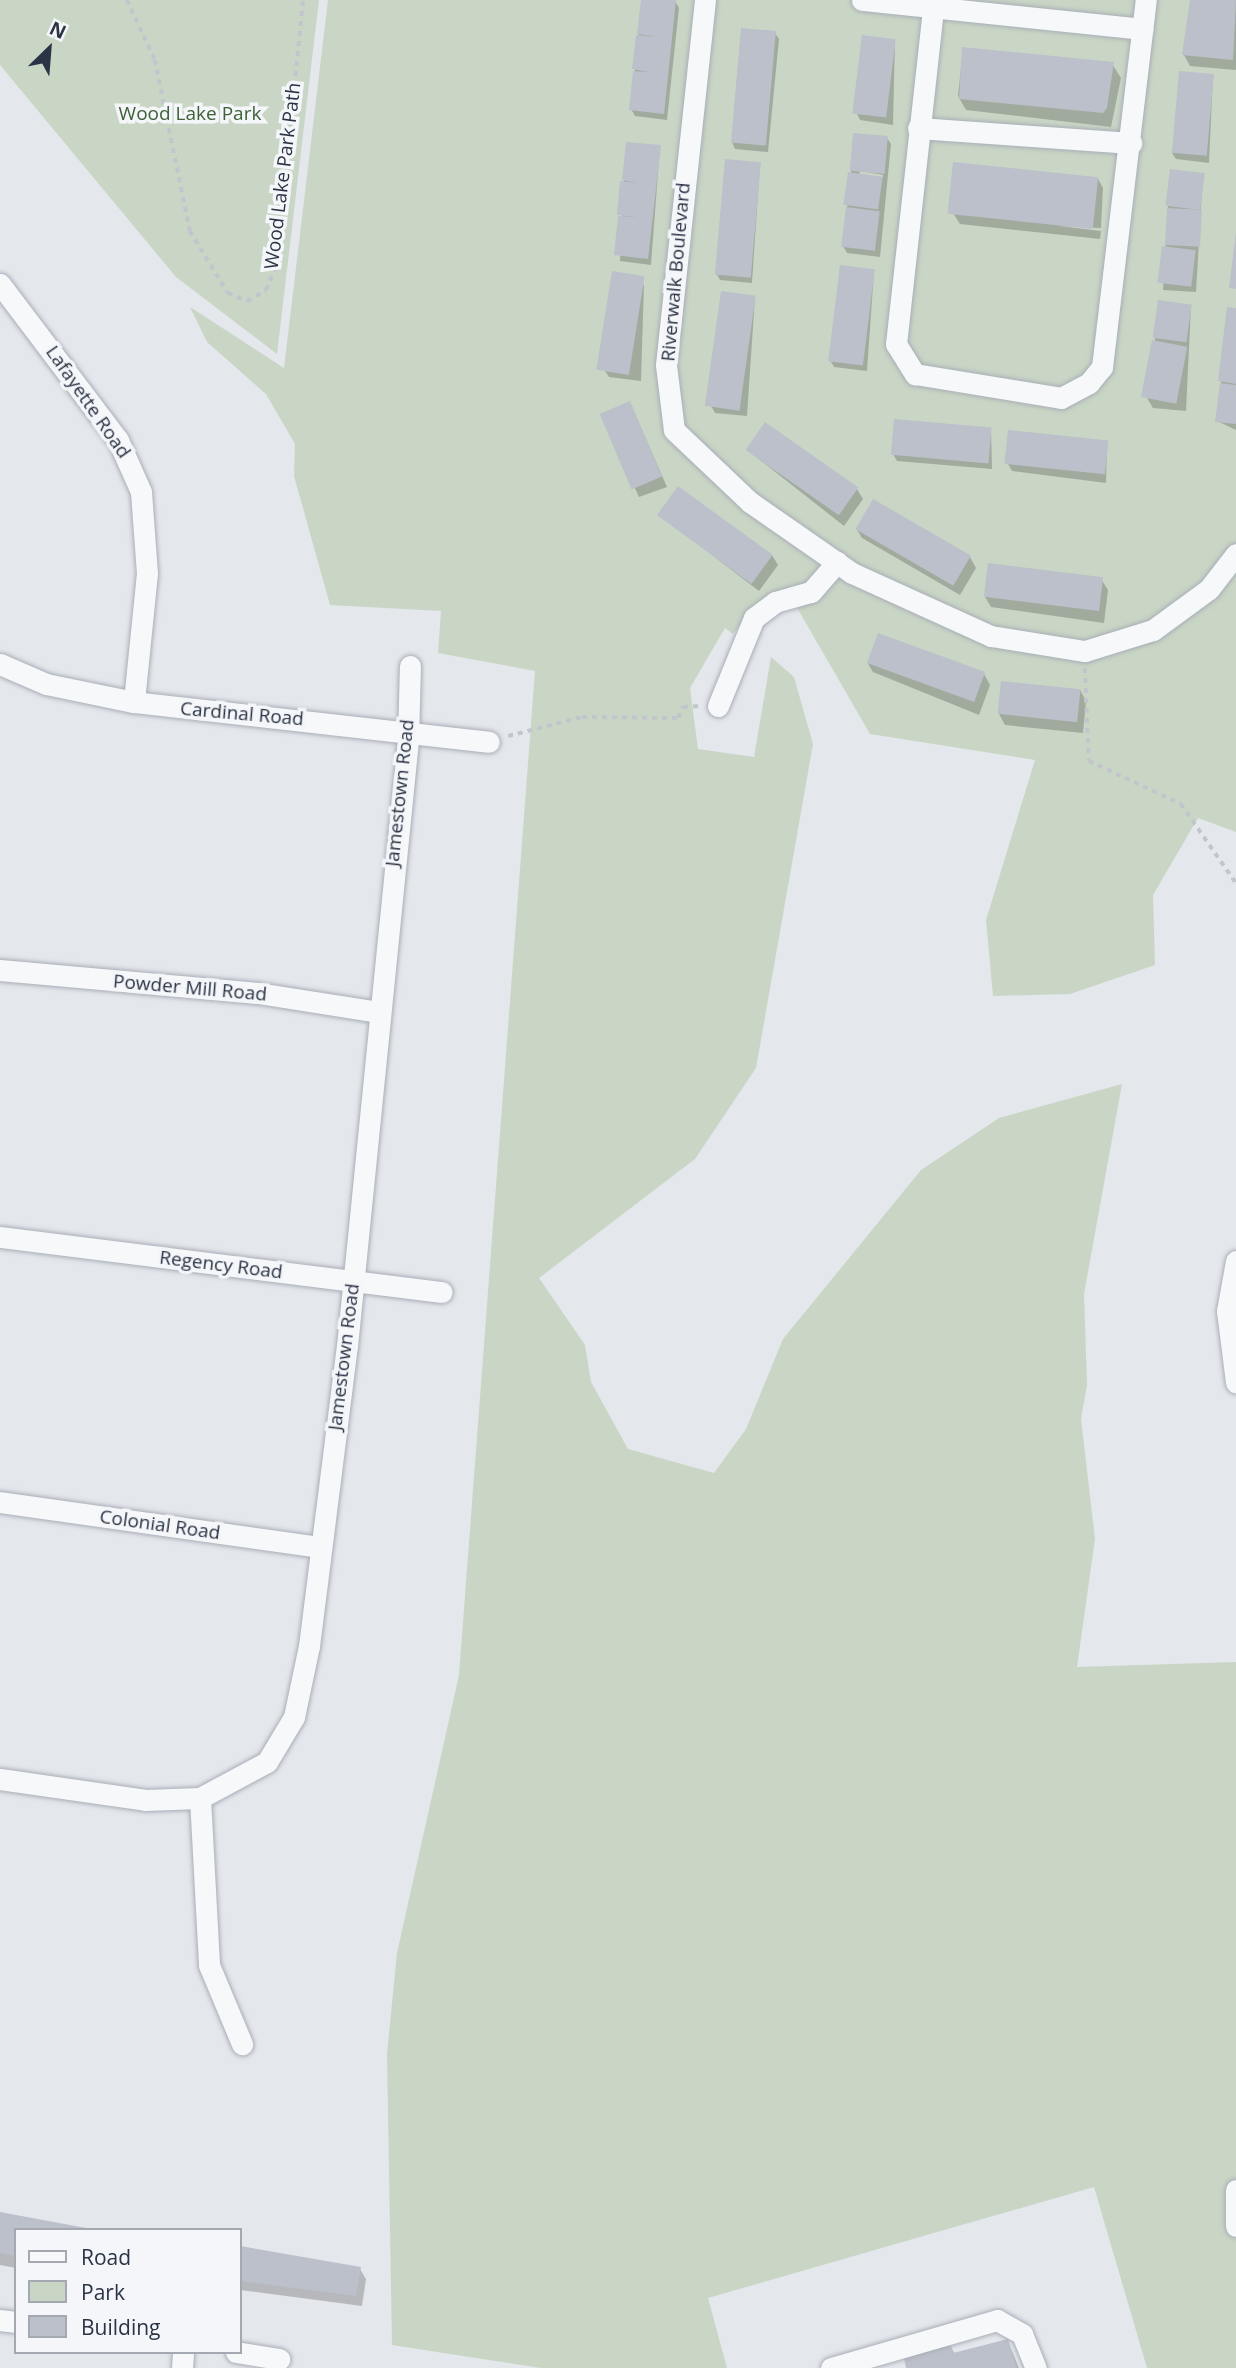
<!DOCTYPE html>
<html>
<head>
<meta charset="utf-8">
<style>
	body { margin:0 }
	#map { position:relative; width:1236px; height:2368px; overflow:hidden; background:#e4e7ec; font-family:"Open Sans",sans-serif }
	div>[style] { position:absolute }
	.green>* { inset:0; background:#c9d6c5 }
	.shadow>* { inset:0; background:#0003 }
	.building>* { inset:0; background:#bbc0ca; transform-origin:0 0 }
	.path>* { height:3.5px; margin-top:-1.75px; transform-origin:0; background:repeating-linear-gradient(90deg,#c2c5cb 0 5px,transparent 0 10px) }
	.roads { filter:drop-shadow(0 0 2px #a9aeb7) drop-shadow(0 0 2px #a9aeb7) }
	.minor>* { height:21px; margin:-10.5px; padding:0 10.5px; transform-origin:10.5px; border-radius:10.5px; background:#f7f8fa }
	span { translate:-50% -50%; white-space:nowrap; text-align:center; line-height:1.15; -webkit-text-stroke:7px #f4f6f9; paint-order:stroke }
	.park-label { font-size:19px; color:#3f6138 }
	.street-label { font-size:19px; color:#2b3445 }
	.legend { position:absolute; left:14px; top:2228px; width:228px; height:126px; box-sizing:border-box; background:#f4f6f9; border:2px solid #a4a8b1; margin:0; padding:9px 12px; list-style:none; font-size:21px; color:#2b3445 }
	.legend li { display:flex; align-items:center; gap:14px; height:35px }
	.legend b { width:35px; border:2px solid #a4a8b1 }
	.north { position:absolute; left:14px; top:14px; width:70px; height:70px; -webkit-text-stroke:5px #f4f6f9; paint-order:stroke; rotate:25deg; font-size:19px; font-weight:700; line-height:28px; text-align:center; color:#2b3445 }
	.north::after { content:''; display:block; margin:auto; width:24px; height:32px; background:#2b3445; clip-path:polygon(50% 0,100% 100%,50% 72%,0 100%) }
</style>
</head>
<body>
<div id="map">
	<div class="green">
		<div style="clip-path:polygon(0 0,319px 0,277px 354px,176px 277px,0 65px)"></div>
		<div style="clip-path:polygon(328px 0,1236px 0,1236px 832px,1198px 818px,1153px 895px,1155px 965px,1070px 994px,993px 996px,986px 920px,1035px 760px,870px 734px,792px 599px,758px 604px,733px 634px,725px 628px,690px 688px,698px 749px,754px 757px,771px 657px,794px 677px,813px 744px,756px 1068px,695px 1159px,539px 1278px,585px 1345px,591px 1382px,628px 1449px,714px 1473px,746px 1429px,783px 1339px,921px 1170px,999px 1118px,1122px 1084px,1084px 1294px,1087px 1385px,1081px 1419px,1095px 1539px,1077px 1667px,1236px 1662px,1236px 2368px,1147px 2368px,1094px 2187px,708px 2298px,727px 2368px,541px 2368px,392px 2345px,387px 2054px,397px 1953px,459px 1675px,535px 671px,438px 653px,441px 611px,330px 605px,294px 476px,295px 444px,266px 394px,207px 342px,190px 307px,284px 368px)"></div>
	</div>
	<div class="shadow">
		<div style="clip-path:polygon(642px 0,675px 1px,679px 8px,667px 120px,635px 116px,631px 109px)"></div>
		<div style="clip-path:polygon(1192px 0,1236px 0,1236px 70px,1190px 66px,1184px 55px)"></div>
		<div style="clip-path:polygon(743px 30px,775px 33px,779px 39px,768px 152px,735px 149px,732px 142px)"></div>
		<div style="clip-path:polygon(895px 41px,893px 125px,860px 120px,857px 114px)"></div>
		<div style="clip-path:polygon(963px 48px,1112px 64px,1121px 78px,1111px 127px,966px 110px,958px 96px)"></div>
		<div style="clip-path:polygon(1213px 76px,1209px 163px,1176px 159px,1172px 153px)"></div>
		<div style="clip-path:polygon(evenodd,855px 135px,887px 138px,891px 144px,880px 257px,847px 253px,843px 246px,855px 135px,860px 171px,883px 175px,883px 177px,859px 176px,860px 171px)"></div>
		<div style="clip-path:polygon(660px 147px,651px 265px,620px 261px,624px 179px)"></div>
		<div style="clip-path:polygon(760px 164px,752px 283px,720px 280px,716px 273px)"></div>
		<div style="clip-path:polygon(1203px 174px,1196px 292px,1163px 290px,1168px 206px)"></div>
		<div style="clip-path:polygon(1097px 177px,1103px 188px,1101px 228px,1059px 226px,1101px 231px,1100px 239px,960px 224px,953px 213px)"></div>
		<div style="clip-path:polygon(874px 271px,867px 371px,834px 367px,830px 360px)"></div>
		<div style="clip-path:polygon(644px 284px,641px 381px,609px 377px,605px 371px)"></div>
		<div style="clip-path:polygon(755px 297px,747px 416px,715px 413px,711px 406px)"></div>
		<div style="clip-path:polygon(1191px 306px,1186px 411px,1153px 408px,1147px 398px,1155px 338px)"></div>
		<div style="clip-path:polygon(1229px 309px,1236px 310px,1236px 430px,1217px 421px)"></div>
		<div style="clip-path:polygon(601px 414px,635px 414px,667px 487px,639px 497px)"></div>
		<div style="clip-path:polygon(991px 430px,992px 469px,897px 461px,893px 454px)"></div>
		<div style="clip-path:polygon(1107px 443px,1106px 483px,1012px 471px,1008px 464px)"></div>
		<div style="clip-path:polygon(746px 449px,857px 489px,863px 499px,844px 526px)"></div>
		<div style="clip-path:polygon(661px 516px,772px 555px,778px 565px,759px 591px)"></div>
		<div style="clip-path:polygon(856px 528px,970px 557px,976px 568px,960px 595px,862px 538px)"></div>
		<div style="clip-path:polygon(1101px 579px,1108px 590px,1104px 623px,991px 607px,985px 597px)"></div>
		<div style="clip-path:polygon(867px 662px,984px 674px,990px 685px,979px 715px,873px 672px)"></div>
		<div style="clip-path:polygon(1080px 690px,1086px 701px,1083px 733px,1005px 725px,999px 714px)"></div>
		<div style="clip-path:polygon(0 2214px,16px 2230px,16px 2268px,0 2265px)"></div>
		<div style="clip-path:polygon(240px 2248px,360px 2269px,366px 2279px,362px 2306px,240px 2290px)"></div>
		<div style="clip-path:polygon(1008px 2341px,1019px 2368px,908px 2368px,949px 2344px,955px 2354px)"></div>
	</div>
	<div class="building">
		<div style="clip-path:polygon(641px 0,676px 0,664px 114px,629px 110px,633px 71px,649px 72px,632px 69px,636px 35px,659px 37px,637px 34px)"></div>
		<div style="clip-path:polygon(1190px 0,1236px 0,1233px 60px,1182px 55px)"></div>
		<div style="left:741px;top:28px;width:35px;height:115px;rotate:5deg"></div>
		<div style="left:862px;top:35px;width:34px;height:79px;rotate:7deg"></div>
		<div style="clip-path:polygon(962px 47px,1114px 62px,1107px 108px,1103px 113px,959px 99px)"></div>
		<div style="left:1179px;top:71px;width:35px;height:82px;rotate:5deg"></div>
		<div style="left:853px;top:133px;width:35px;height:38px;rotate:5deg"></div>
		<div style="clip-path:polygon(626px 142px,661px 145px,648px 259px,614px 255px,618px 216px,637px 217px,617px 215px,620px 181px,637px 183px,622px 180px)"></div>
		<div style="left:725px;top:159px;width:36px;height:116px;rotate:5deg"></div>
		<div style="left:953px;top:162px;width:146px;height:52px;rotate:6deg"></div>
		<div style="left:1170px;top:169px;width:35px;height:37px;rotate:7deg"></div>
		<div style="left:848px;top:172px;width:35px;height:33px;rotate:8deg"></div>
		<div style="left:846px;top:207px;width:34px;height:40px;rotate:7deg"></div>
		<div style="left:1167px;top:208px;width:35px;height:37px;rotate:3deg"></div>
		<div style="clip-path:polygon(1236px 232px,1236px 289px,1229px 288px)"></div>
		<div style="left:1162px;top:246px;width:34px;height:37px;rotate:7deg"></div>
		<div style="left:840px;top:265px;width:35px;height:97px;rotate:7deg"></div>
		<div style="left:612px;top:271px;width:33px;height:100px;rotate:9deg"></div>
		<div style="left:721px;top:291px;width:35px;height:116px;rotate:8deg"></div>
		<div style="left:1158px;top:300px;width:34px;height:38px;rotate:8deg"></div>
		<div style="clip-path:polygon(1227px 307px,1236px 308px,1236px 384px,1218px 381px)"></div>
		<div style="left:1152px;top:340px;width:36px;height:58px;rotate:11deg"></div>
		<div style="clip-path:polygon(1220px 383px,1236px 385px,1236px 424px,1215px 422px)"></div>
		<div style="left:630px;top:401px;width:82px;height:33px;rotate:67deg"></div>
		<div style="left:894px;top:419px;width:98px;height:36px;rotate:5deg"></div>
		<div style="left:765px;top:422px;width:114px;height:34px;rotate:35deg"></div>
		<div style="left:1008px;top:430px;width:101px;height:34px;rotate:6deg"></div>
		<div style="left:678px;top:486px;width:117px;height:36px;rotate:36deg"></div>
		<div style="left:873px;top:499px;width:113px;height:35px;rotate:30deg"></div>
		<div style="left:988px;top:563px;width:116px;height:34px;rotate:7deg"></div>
		<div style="left:878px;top:633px;width:114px;height:32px;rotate:20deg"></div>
		<div style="left:1001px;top:681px;width:80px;height:33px;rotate:6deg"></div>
		<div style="clip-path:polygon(0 2212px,86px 2228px,86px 2230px,16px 2230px,16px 2256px,0 2253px)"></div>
		<div style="clip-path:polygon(240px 2246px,361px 2267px,356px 2296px,240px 2281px)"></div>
		<div style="clip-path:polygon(1008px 2339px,1016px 2368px,906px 2368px,903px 2354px,950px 2342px,953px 2353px)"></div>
	</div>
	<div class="path">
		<div style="left:127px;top:0;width:66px;rotate:65deg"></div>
		<div style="left:155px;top:60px;width:175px;rotate:78.4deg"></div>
		<div style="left:190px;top:231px;width:73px;rotate:58.5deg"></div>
		<div style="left:228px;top:293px;width:21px;rotate:23deg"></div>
		<div style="left:247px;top:301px;width:22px;rotate:-30deg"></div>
		<div style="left:266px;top:290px;width:27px;rotate:-68deg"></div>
		<div style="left:276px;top:265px;width:266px;rotate:-84.2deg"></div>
		<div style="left:1085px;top:668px;width:93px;rotate:87.5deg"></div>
		<div style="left:1089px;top:761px;width:102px;rotate:25.1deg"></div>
		<div style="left:1181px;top:804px;width:96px;rotate:55.2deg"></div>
		<div style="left:508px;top:736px;width:76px;rotate:-14.4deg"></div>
		<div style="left:582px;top:717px;width:96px;rotate:0.6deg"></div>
		<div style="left:678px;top:718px;width:12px;rotate:-66deg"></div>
		<div style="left:683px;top:707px;width:17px;rotate:-3deg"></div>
	</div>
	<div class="roads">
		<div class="minor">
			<div style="left:705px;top:0;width:367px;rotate:96.1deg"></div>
			<div style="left:666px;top:365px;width:65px;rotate:83deg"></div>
			<div style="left:674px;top:430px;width:105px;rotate:43.5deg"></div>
			<div style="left:750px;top:502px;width:124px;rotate:34.8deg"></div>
			<div style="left:852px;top:573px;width:153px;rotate:24.4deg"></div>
			<div style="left:991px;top:636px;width:95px;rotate:9.1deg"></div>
			<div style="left:1085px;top:651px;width:71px;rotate:-17.2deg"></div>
			<div style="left:1153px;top:630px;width:69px;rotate:-36.2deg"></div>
			<div style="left:1209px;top:589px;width:44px;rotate:-52.4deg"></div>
			<div style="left:862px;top:0;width:282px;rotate:5.9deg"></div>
			<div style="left:934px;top:0;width:346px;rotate:96.3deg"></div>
			<div style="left:896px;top:344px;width:36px;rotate:58deg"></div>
			<div style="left:915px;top:374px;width:148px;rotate:9.3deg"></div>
			<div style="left:1061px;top:398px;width:32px;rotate:-28deg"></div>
			<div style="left:1089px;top:383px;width:21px;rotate:-51deg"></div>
			<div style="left:1102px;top:367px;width:370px;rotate:-83.2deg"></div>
			<div style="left:918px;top:128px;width:214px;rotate:4deg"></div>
			<div style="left:0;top:284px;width:196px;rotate:52.9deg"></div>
			<div style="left:118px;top:440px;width:57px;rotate:66.1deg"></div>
			<div style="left:141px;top:492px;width:81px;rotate:85.8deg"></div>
			<div style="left:147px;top:573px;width:130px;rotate:95.8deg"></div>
			<div style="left:0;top:664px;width:50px;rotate:23.5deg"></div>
			<div style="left:46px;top:684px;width:90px;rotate:11.6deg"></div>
			<div style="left:134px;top:702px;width:357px;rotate:6.4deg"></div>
			<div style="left:718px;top:706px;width:95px;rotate:-67.8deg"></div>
			<div style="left:754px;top:618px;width:26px;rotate:-37deg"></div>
			<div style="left:775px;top:602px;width:37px;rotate:-16deg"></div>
			<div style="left:811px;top:592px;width:40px;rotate:-49deg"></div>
			<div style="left:0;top:970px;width:259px;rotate:5.1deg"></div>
			<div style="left:258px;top:993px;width:123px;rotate:8.9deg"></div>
			<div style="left:0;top:1237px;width:445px;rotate:7.1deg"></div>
			<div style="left:1236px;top:1261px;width:51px;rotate:100.2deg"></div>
			<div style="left:1227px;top:1311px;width:72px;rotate:82.8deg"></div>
			<div style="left:0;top:1502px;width:324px;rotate:8deg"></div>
			<div style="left:0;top:1779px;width:147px;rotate:8.2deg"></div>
			<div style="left:145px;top:1800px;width:55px;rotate:-2.1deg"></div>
			<div style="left:200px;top:1798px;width:76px;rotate:-28.2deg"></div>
			<div style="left:267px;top:1762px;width:52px;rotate:-59deg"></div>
			<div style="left:294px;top:1717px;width:73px;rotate:-78.1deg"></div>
			<div style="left:309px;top:1646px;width:302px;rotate:-82.8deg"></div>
			<div style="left:347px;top:1346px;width:609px;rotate:-84.25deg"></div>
			<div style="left:408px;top:740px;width:74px;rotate:-88.5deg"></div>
			<div style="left:200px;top:1798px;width:167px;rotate:86.9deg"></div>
			<div style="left:209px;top:1965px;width:86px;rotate:67.3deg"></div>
			<div style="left:1236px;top:2190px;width:36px;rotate:90deg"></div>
			<div style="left:0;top:2320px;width:16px;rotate:7deg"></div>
			<div style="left:236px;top:2352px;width:44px;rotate:9.2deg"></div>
			<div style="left:182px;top:2368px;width:16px;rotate:-86deg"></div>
			<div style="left:831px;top:2368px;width:173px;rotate:-16.1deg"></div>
			<div style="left:997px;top:2320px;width:29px;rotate:29deg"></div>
			<div style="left:1022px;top:2334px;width:37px;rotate:68deg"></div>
		</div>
	</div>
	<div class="park-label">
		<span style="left:190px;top:114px">Wood Lake Park</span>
	</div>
	<div class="street-label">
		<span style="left:283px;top:176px;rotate:-83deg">Wood Lake Park Path</span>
		<span style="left:676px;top:272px;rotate:-85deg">Riverwalk Boulevard</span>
		<span style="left:88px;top:402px;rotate:55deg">Lafayette Road</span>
		<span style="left:242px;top:714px;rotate:5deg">Cardinal Road</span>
		<span style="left:400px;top:793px;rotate:-84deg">Jamestown Road</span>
		<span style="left:190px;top:988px;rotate:5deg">Powder Mill Road</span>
		<span style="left:221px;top:1265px;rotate:7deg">Regency Road</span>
		<span style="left:344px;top:1357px;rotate:-83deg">Jamestown Road</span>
		<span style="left:160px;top:1525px;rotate:8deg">Colonial Road</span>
	</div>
	<ul class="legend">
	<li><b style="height:9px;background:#f7f8fa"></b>Road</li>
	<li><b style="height:19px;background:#c9d6c5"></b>Park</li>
	<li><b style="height:19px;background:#bbc0ca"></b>Building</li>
	</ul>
	<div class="north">N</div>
</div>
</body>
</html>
